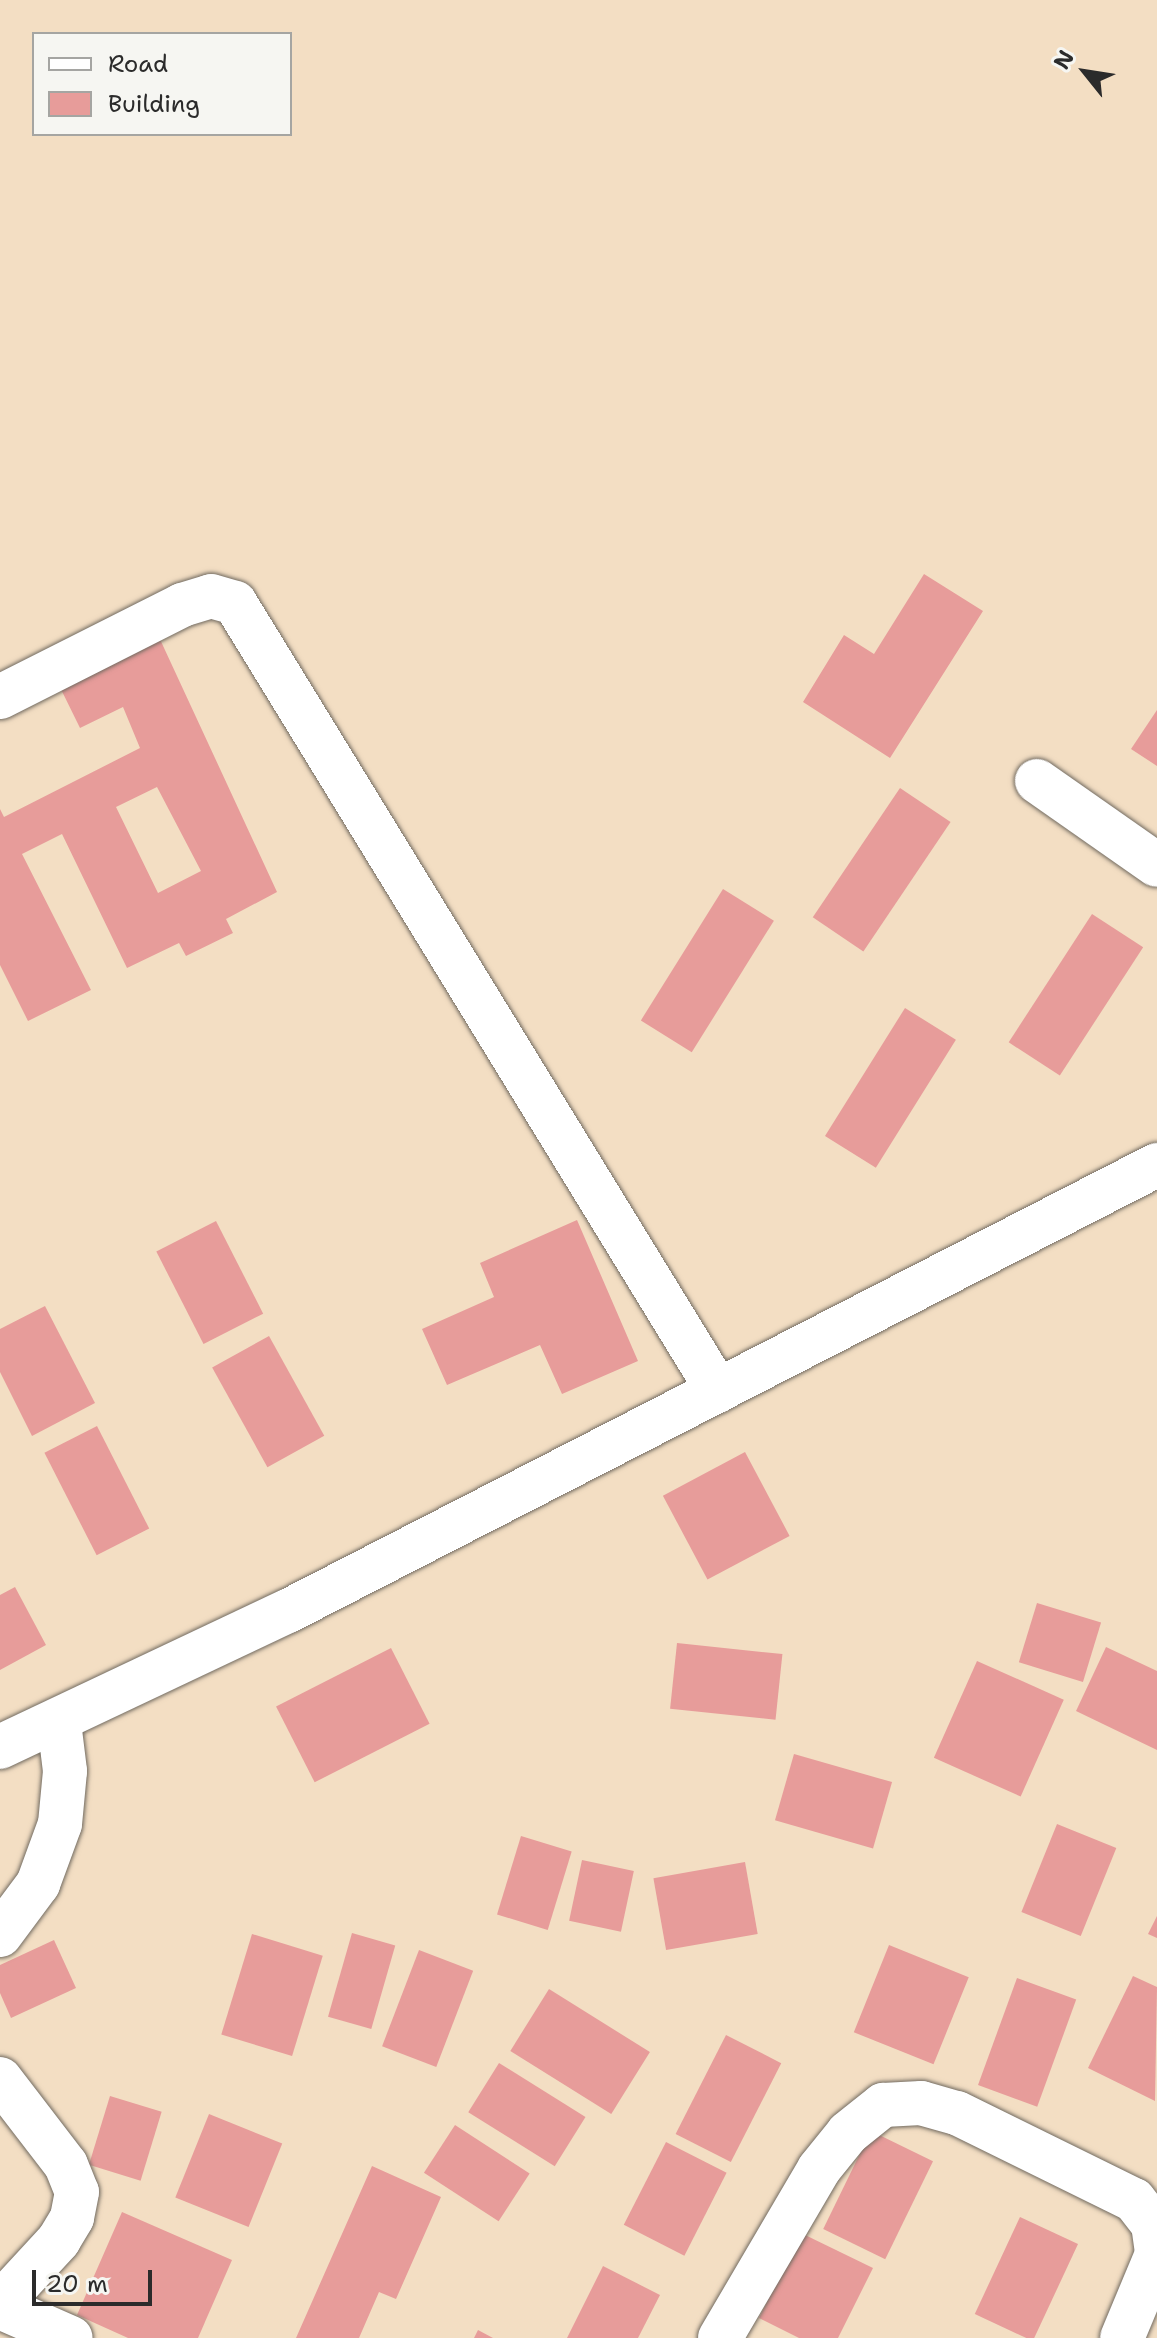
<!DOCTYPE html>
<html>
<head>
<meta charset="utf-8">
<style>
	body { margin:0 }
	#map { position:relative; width:1157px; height:2338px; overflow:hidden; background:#f3dec3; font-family:"Shantell Sans",sans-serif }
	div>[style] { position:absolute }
	.building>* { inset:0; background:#e79c9a; transform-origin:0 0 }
	.roads { filter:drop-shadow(0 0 2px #716a60) drop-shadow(0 0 2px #716a60) }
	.minor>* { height:44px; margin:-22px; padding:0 22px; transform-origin:22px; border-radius:22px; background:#fff }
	span { translate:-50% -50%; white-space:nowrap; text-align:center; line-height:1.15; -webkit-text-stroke:8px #f6f6f2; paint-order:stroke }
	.legend { position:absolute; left:32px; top:32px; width:260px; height:104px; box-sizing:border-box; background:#f6f6f2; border:2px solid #a5a5a2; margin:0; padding:10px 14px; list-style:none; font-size:24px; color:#2b2b2b }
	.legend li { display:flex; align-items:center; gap:16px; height:40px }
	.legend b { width:40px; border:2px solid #a5a5a2 }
	.north { position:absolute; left:1045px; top:32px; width:80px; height:80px; -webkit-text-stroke:6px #f6f6f2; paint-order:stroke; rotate:300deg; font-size:22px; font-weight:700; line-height:32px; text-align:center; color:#2b2b2b }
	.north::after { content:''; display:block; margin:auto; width:28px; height:36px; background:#2b2b2b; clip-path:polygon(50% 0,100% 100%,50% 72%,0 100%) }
	.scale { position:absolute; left:32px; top:2270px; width:120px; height:36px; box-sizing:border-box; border:4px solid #2b2b2b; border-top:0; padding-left:10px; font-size:24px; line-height:28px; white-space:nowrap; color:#2b2b2b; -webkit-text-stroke:6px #f6f6f2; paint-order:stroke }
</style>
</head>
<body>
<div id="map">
	<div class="building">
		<div style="clip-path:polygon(924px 574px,983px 611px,890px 758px,803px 702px,844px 635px,874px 654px)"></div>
		<div style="clip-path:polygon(evenodd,152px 622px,277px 892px,226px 919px,233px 933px,186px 956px,179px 943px,127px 968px,62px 834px,22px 854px,91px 990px,28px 1021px,0 965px,0 809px,4px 817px,140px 748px,123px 707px,80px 728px,52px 671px,152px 622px,157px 787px,201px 871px,158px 893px,116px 807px,157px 787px)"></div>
		<div style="clip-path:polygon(1157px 710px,1157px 766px,1131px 749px)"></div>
		<div style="left:900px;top:788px;width:61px;height:156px;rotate:34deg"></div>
		<div style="left:723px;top:889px;width:60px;height:155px;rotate:32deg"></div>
		<div style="left:1092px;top:914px;width:61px;height:153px;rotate:33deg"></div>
		<div style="left:905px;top:1008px;width:60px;height:151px;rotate:32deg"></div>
		<div style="clip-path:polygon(577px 1220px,638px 1361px,562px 1394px,540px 1345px,447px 1385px,422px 1329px,494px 1297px,480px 1263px)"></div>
		<div style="left:216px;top:1221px;width:104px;height:67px;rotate:63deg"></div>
		<div style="clip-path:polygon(45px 1306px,95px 1403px,32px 1436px,0 1372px,0 1329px)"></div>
		<div style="left:269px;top:1336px;width:114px;height:65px;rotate:61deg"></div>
		<div style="left:97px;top:1426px;width:115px;height:59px;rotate:63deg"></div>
		<div style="left:745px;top:1452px;width:95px;height:93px;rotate:62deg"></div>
		<div style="clip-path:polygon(15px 1587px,46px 1645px,0 1670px,0 1595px)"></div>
		<div style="left:1037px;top:1603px;width:67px;height:62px;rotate:17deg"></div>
		<div style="left:677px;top:1643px;width:106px;height:66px;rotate:6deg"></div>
		<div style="clip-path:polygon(1106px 1647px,1157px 1671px,1157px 1750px,1076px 1711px)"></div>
		<div style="left:391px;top:1648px;width:85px;height:129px;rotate:63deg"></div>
		<div style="left:977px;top:1661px;width:95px;height:106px;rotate:24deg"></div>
		<div style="left:794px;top:1754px;width:102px;height:69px;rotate:16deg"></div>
		<div style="left:1057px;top:1824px;width:64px;height:95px;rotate:22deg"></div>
		<div style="left:521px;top:1836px;width:53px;height:82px;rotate:17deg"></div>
		<div style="left:582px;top:1860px;width:53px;height:62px;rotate:12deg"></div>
		<div style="left:745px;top:1862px;width:73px;height:93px;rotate:80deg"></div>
		<div style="clip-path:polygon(1157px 1916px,1157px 1938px,1148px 1934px)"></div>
		<div style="left:352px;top:1933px;width:45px;height:87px;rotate:16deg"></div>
		<div style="left:252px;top:1934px;width:74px;height:105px;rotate:17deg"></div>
		<div style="clip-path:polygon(54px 1940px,76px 1988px,11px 2018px,0 1993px,0 1965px)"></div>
		<div style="left:889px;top:1945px;width:86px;height:94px;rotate:22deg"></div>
		<div style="left:419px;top:1950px;width:58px;height:103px;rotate:21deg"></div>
		<div style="clip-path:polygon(1133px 1976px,1157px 1987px,1155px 2101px,1088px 2068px)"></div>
		<div style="left:1017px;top:1978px;width:63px;height:114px;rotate:20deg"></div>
		<div style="left:549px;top:1989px;width:119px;height:73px;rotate:32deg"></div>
		<div style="left:726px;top:2035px;width:62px;height:111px;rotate:27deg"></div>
		<div style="left:499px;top:2063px;width:102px;height:58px;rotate:32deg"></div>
		<div style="left:110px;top:2096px;width:54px;height:72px;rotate:17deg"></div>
		<div style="left:209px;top:2114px;width:79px;height:90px;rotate:22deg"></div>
		<div style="left:455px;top:2125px;width:89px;height:57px;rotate:33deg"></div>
		<div style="left:871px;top:2131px;width:69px;height:109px;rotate:26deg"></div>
		<div style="left:666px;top:2142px;width:68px;height:93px;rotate:27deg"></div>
		<div style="clip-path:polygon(372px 2166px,441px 2197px,396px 2299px,379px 2292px,359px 2338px,296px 2338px)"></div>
		<div style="clip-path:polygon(122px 2212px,232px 2260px,198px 2338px,128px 2338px,77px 2315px)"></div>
		<div style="left:1020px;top:2217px;width:64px;height:107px;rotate:25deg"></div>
		<div style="clip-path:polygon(801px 2233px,873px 2268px,838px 2338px,799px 2338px,759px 2318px)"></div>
		<div style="clip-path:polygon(603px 2266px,660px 2295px,638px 2338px,567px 2338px)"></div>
		<div style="clip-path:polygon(478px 2330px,493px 2338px,474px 2338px)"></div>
	</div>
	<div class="roads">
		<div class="minor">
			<div style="left:0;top:697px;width:204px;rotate:-26.8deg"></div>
			<div style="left:182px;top:605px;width:30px;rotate:-17deg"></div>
			<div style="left:211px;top:596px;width:25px;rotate:16deg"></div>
			<div style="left:235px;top:603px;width:924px;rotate:58.49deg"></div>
			<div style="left:1037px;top:781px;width:146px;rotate:35deg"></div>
			<div style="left:0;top:1747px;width:318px;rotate:-25.3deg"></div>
			<div style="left:288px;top:1611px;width:977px;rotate:-27.17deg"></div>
			<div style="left:0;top:1935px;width:64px;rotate:-53.3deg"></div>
			<div style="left:38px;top:1884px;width:64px;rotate:-69.9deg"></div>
			<div style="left:60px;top:1824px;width:53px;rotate:-84.6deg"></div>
			<div style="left:65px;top:1771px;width:49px;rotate:-97deg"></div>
			<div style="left:0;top:2079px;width:108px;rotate:52.5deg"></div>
			<div style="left:66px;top:2165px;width:29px;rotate:68deg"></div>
			<div style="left:77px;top:2192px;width:26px;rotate:101deg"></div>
			<div style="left:72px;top:2218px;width:26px;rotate:121deg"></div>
			<div style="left:59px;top:2240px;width:87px;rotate:132.7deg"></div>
			<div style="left:0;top:2307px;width:77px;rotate:23.6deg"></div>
			<div style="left:720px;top:2338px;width:196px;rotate:-59.6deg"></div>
			<div style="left:819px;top:2169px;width:46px;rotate:-51.1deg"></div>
			<div style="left:848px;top:2133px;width:45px;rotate:-38.7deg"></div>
			<div style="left:883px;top:2105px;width:38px;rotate:-3deg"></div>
			<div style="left:921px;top:2103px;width:37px;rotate:16deg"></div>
			<div style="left:957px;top:2113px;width:197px;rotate:26.2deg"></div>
			<div style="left:1134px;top:2200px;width:31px;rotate:52deg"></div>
			<div style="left:1153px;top:2224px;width:30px;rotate:82deg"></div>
			<div style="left:1157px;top:2254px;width:91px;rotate:112.6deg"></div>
		</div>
	</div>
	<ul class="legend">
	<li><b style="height:10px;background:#fff"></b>Road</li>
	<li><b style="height:22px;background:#e79c9a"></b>Building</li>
	</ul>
	<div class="north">N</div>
	<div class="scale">20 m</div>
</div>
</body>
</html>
